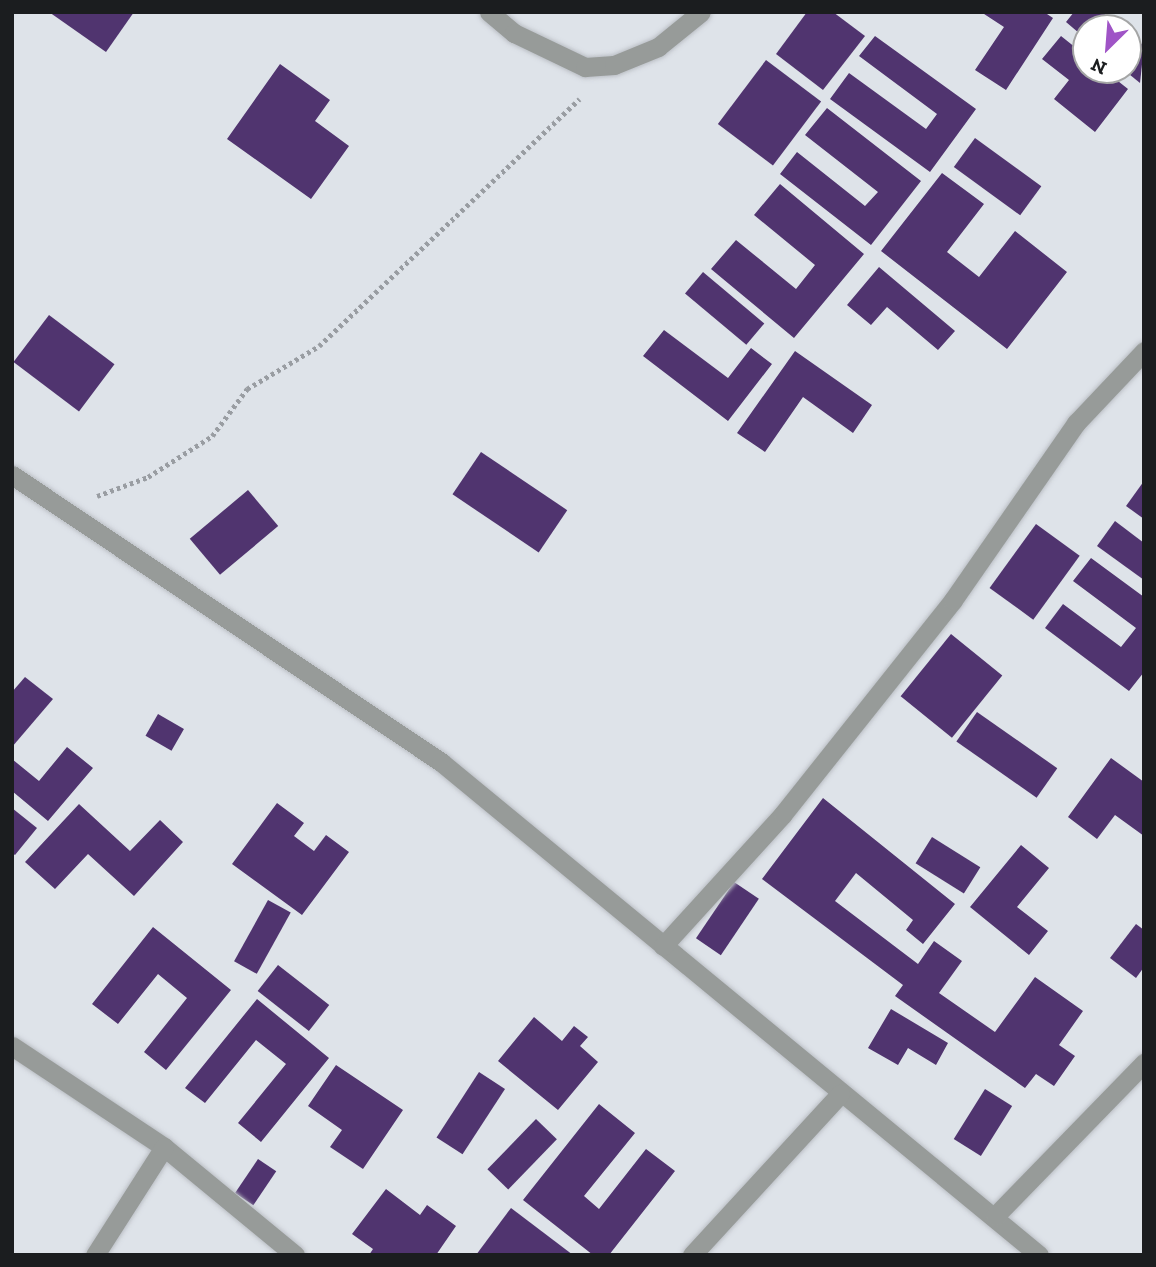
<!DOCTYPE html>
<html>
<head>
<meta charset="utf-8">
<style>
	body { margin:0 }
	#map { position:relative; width:1156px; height:1267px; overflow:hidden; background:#dee3e9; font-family:"Zilla Slab",serif }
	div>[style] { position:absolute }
	.building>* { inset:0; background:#50346f; transform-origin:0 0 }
	.path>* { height:4.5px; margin-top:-2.25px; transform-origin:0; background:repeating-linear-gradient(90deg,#999da2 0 3.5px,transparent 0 7px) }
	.roads { filter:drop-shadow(0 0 2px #bbbfc5) drop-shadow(0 0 2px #bbbfc5) }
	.minor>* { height:19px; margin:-9.5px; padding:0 9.5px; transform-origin:9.5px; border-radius:9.5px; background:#979b99 }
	span { translate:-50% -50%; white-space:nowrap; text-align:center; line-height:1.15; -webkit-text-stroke:7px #fff; paint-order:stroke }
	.frame { position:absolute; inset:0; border:14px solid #1b1d1f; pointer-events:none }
	.north { position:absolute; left:1072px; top:14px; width:70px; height:70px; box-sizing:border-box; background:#fff; border:2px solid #a4a5a5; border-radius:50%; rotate:205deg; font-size:19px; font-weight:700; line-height:28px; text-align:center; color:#1b1d1f }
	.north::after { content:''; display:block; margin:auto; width:24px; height:32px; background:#9f54c6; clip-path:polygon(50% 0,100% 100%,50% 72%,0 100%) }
</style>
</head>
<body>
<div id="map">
	<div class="building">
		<div style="clip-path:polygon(49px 12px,134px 12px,106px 52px)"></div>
		<div style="clip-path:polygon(807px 12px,833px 12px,865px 36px,823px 90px,776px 54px)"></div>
		<div style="clip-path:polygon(981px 12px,1044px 12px,1053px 18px,1006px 90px,975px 70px,1004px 27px)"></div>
		<div style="clip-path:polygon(1074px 12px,1102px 12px,1122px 28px,1086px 28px,1086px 39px,1066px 22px)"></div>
		<div style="clip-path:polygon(1128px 33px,1144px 46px,1140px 83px,1124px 70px)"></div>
		<div style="clip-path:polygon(875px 36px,976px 109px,930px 172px,830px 99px,849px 73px,926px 129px,937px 114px,859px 56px)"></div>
		<div style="clip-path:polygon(1061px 36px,1086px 56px,1086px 70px,1104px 70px,1128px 89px,1095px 132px,1054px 99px,1069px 80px,1042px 59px)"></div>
		<div style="left:766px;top:60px;width:69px;height:80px;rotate:37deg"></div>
		<div style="clip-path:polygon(280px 64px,330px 100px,315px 121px,349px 146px,311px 199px,227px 139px)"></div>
		<div style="clip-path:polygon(827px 108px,921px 181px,871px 245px,780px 174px,797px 152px,865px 206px,878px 192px,805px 135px)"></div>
		<div style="left:975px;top:138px;width:82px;height:36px;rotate:36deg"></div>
		<div style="clip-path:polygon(942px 173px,984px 204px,947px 252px,979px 277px,1015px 231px,1067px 272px,1007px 349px,881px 251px)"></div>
		<div style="clip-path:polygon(780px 184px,864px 254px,794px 338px,711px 269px,736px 240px,796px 289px,815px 265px,754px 215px)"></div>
		<div style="clip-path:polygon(879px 267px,955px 331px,938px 350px,887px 307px,871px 325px,847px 305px)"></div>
		<div style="left:703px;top:272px;width:80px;height:28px;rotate:40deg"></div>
		<div style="left:49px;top:315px;width:82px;height:59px;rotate:37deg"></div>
		<div style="clip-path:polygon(664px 330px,728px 378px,751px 348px,772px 364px,728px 421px,643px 356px)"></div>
		<div style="clip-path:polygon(795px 351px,872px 405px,853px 433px,803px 397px,765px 452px,737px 433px)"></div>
		<div style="left:481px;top:452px;width:104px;height:51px;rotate:34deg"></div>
		<div style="clip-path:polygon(1144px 481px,1144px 519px,1126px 506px)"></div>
		<div style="left:248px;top:490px;width:47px;height:76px;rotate:50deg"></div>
		<div style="clip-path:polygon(1115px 521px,1144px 543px,1144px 580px,1097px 546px)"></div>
		<div style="left:1036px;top:524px;width:54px;height:79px;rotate:36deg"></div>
		<div style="clip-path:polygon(1091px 558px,1144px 597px,1144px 672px,1129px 691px,1045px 628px,1063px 604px,1121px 647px,1136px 628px,1073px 581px)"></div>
		<div style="left:951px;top:634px;width:66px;height:80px;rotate:39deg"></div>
		<div style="clip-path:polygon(25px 677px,53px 699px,12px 747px,12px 692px)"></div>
		<div style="left:977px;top:712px;width:98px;height:36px;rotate:35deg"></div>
		<div style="left:158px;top:714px;width:30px;height:25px;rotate:30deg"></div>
		<div style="clip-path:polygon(67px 747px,93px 768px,48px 821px,12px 791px,12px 759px,39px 781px)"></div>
		<div style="clip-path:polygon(1111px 758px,1144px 782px,1144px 836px,1115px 815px,1097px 839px,1068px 817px)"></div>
		<div style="clip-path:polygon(823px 798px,955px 904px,923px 944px,906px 930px,913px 920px,856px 873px,835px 901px,918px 964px,934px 941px,962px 961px,939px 993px,995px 1032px,1035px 977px,1083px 1011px,1059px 1045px,1075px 1056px,1054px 1086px,1036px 1074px,1025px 1088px,895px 996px,903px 985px,762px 879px)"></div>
		<div style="clip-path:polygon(277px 803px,304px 823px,294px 836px,314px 851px,326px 835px,349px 852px,302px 915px,232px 864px)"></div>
		<div style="clip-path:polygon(79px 804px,130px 851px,160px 820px,183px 842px,134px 896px,88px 854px,55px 889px,25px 862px)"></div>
		<div style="clip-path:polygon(12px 808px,37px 828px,15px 855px,12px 853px)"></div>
		<div style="left:932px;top:837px;width:57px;height:31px;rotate:32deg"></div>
		<div style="clip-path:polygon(1021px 845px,1049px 868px,1017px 907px,1048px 931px,1029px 955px,970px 907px)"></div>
		<div style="left:734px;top:882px;width:30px;height:68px;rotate:34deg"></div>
		<div style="left:268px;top:900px;width:26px;height:70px;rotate:29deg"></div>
		<div style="clip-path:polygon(1136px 924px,1144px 930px,1144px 967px,1136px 978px,1110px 958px)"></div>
		<div style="clip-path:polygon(153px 927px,231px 990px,166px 1070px,144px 1052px,187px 998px,158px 974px,118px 1024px,92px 1004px)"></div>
		<div style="left:278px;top:965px;width:65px;height:33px;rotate:38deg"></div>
		<div style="clip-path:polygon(257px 999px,329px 1058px,261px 1142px,238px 1123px,286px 1064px,256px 1040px,205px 1103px,185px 1088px)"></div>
		<div style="clip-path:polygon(891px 1009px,948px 1043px,936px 1065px,908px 1048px,898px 1065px,868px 1048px)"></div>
		<div style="clip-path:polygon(534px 1017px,562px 1041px,574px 1026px,588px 1037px,580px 1046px,598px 1062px,558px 1110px,498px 1061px)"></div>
		<div style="clip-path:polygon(336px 1065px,403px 1110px,363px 1169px,330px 1147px,342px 1130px,308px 1106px)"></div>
		<div style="left:479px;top:1072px;width:31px;height:78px;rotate:33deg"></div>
		<div style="left:985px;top:1089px;width:32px;height:59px;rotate:32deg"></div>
		<div style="clip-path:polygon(599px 1104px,635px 1133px,584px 1196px,599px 1209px,646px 1149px,675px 1171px,609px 1255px,593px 1255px,523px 1200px)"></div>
		<div style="left:536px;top:1119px;width:29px;height:70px;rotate:44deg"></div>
		<div style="left:258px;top:1159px;width:22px;height:41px;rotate:34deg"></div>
		<div style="clip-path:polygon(386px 1189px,420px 1215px,427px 1205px,456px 1226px,436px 1255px,369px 1255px,373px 1249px,352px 1234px)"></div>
		<div style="clip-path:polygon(511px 1208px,573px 1255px,476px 1255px)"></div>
	</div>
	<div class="path">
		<div style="left:97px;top:496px;width:54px;rotate:-20.4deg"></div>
		<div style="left:148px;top:477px;width:76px;rotate:-32.6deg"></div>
		<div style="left:212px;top:436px;width:59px;rotate:-53.3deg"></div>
		<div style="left:247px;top:389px;width:84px;rotate:-30.8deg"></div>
		<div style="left:319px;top:346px;width:359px;rotate:-43.5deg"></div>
	</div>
	<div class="roads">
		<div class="minor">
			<div style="left:489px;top:12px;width:33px;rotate:40deg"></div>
			<div style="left:514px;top:33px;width:79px;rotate:25.6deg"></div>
			<div style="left:585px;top:67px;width:29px;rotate:-4deg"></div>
			<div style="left:614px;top:65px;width:48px;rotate:-22.2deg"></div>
			<div style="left:658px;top:47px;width:55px;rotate:-39.1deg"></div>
			<div style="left:12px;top:475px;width:516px;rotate:33.78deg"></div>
			<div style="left:441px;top:762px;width:775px;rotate:39.5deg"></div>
			<div style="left:663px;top:946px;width:178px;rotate:-47.7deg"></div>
			<div style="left:783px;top:814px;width:273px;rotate:-51.5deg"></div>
			<div style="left:953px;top:600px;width:216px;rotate:-55.2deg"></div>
			<div style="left:1076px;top:423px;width:99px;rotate:-46.6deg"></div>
			<div style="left:12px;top:1046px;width:182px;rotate:33.6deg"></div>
			<div style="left:164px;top:1147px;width:170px;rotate:39.5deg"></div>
			<div style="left:995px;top:1216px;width:214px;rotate:-45.8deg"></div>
			<div style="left:95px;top:1255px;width:128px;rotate:-57.4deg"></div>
			<div style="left:692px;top:1255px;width:219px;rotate:-47.4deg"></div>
		</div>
	</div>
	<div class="frame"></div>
	<div class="north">N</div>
</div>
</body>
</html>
